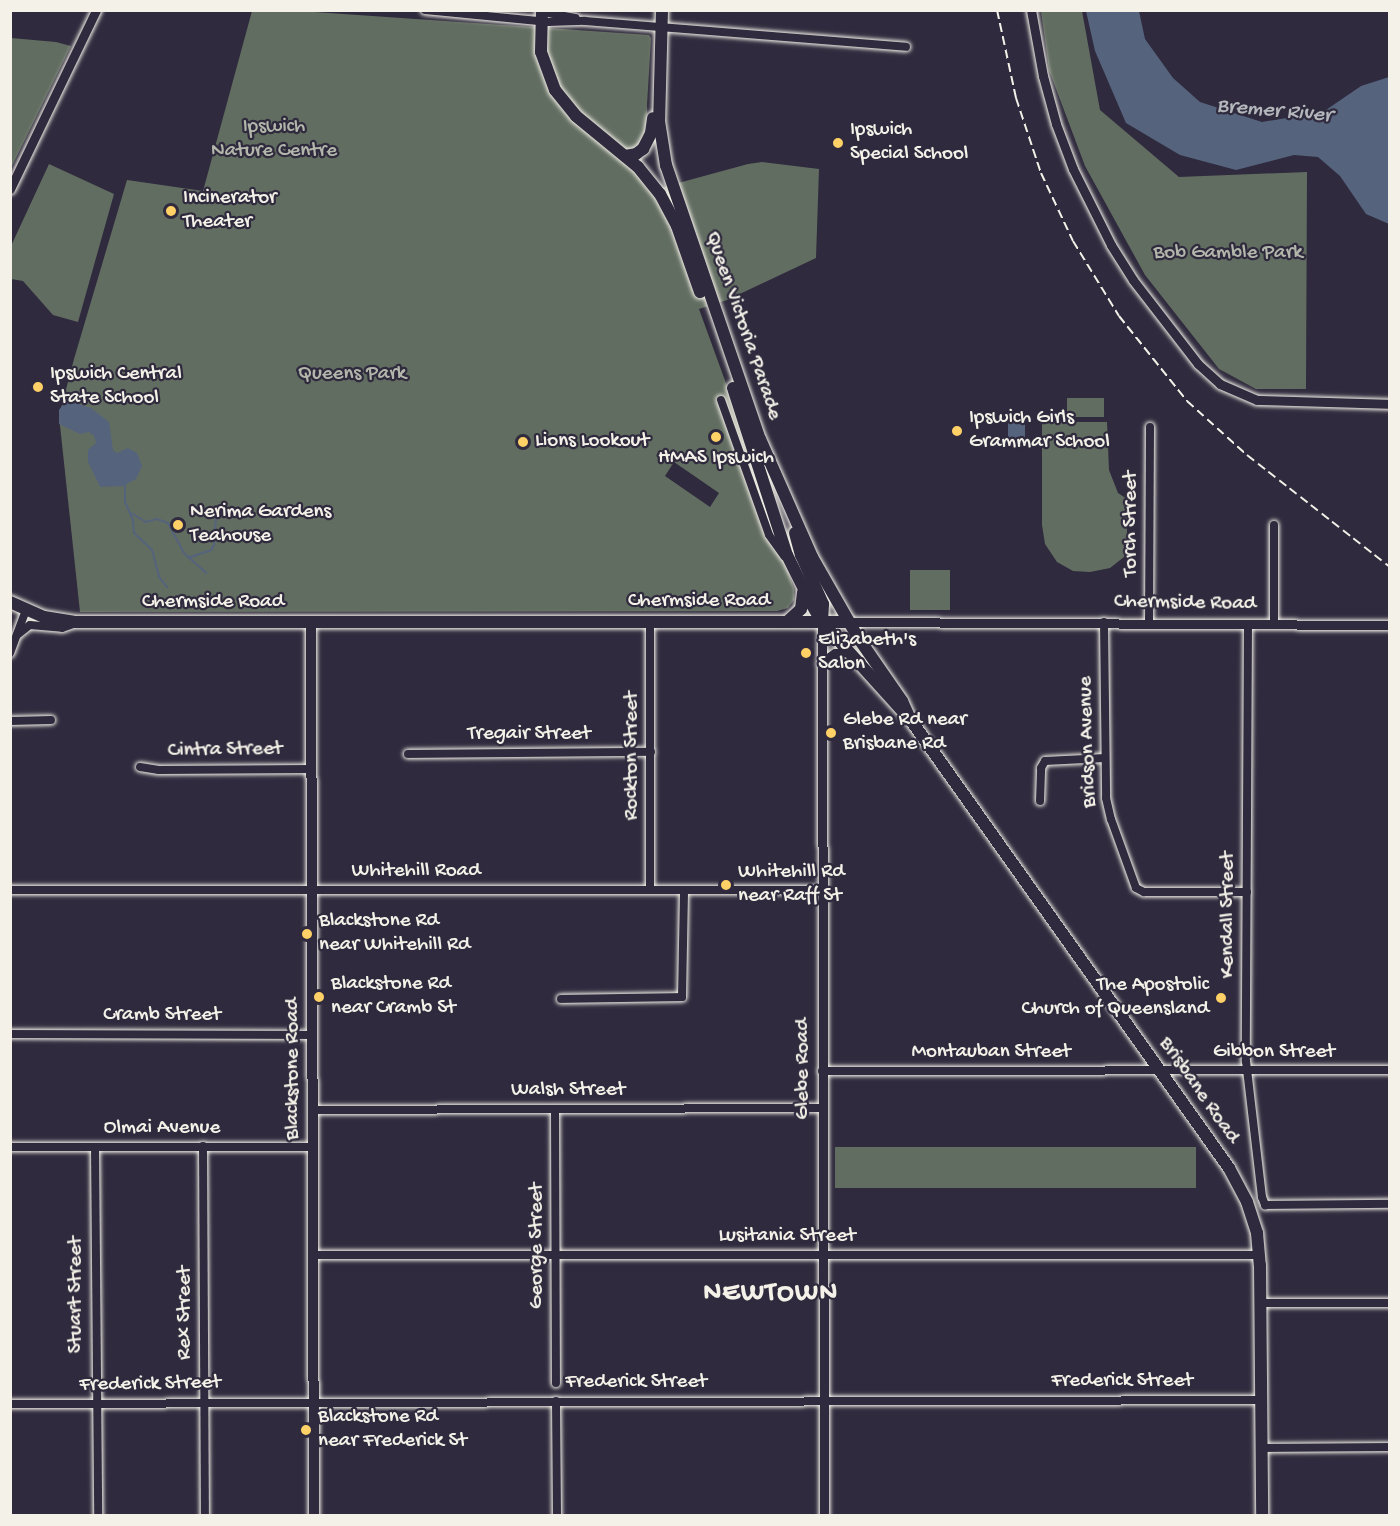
<!DOCTYPE html>
<html>
<head>
<meta charset="utf-8">
<style>
	body { margin:0 }
	#map { position:relative; width:1400px; height:1526px; overflow:hidden; background:#2f2a3d; font-family:"Gochi Hand",sans-serif }
	div>[style] { position:absolute }
	.green>* { inset:0; background:#626d61; transform-origin:0 0 }
	.water>* { inset:0; background:#55637d; transform-origin:0 0 }
	.stream>* { height:2px; margin:-1px; padding:0 1px; transform-origin:1px; border-radius:1px; background:#55637d }
	.roads { filter:drop-shadow(0 0 2px #f4f1e8) drop-shadow(0 0 2px #f4f1e8) }
	.minor>* { height:8px; margin:-4px; padding:0 4px; transform-origin:4px; border-radius:4px; background:#2f2a3d }
	.tertiary>* { height:9px; margin:-4.5px; padding:0 4.5px; transform-origin:4.5px; border-radius:4.5px; background:#2f2a3d }
	.secondary>* { height:10px; margin:-5px; padding:0 5px; transform-origin:5px; border-radius:5px; background:#2f2a3d }
	.primary>* { height:12px; margin:-6px; padding:0 6px; transform-origin:6px; border-radius:6px; background:#2f2a3d }
	.rail>* { height:2px; margin-top:-1px; transform-origin:0; background:repeating-linear-gradient(90deg,#f4f1e8 0 9px,transparent 0 13.5px) }
	.dots>* { width:16px; height:16px; translate:-50% -50%; box-sizing:border-box; border:3px solid #2f2a3d; border-radius:50% }
	span { translate:-50% -50%; white-space:nowrap; text-align:center; line-height:1.15; -webkit-text-stroke:4.5px #2f2a3d; paint-order:stroke }
	.park-label { font-size:21px; color:#b2b6ab }
	.poi-label { font-size:21px; color:#f4f1e8 }
	.left { translate:0 -50%; text-align:left }
	.right { translate:-100% -50%; text-align:right }
	.street-label { font-size:21px; color:#f4f1e8 }
	.water-label { font-size:22px; color:#b4b8bd; font-style:italic }
	.district-label { font-size:27px; color:#f4f1e8; font-weight:700; letter-spacing:1.5px }
	.frame { position:absolute; inset:0; border:12px solid #f4f1e8; pointer-events:none }
</style>
</head>
<body>
<div id="map">
	<div class="green">
		<div style="clip-path:polygon(evenodd,252px 11px,300px 11px,649px 35px,651px 38px,647px 105px,648px 128px,637px 147px,642px 182px,649px 191px,748px 164px,762px 162px,819px 169px,816px 258px,727px 300px,699px 309px,731px 397px,794px 589px,794px 600px,788px 608px,777px 611px,80px 612px,59px 416px,74px 359px,127px 180px,203px 191px,252px 11px,674px 462px,719px 493px,710px 507px,665px 476px,674px 462px)"></div>
		<div style="clip-path:polygon(1041px 11px,1082px 11px,1100px 110px,1179px 177px,1307px 172px,1306px 389px,1256px 389px,1219px 369px,1145px 275px,1085px 166px,1049px 70px)"></div>
		<div style="clip-path:polygon(11px 38px,56px 42px,71px 46px,11px 168px)"></div>
		<div style="clip-path:polygon(49px 164px,114px 194px,78px 322px,53px 315px,23px 281px,11px 279px,11px 246px)"></div>
		<div style="left:1104px;top:398px;width:19px;height:37px;rotate:90deg"></div>
		<div style="clip-path:polygon(1042px 422px,1107px 422px,1109px 470px,1118px 493px,1127px 499px,1127px 549px,1124px 557px,1110px 568px,1090px 572px,1073px 571px,1057px 562px,1045px 544px,1042px 525px)"></div>
		<div style="left:910px;top:570px;width:40px;height:40px"></div>
		<div style="left:835px;top:1147px;width:361px;height:41px"></div>
	</div>
	<div class="water">
		<div style="clip-path:polygon(1086px 11px,1139px 11px,1145px 39px,1173px 78px,1200px 102px,1262px 122px,1323px 112px,1361px 86px,1389px 77px,1389px 224px,1366px 214px,1340px 176px,1318px 157px,1294px 155px,1236px 170px,1180px 155px,1126px 123px,1095px 51px)"></div>
		<div style="clip-path:polygon(66px 400px,91px 408px,109px 422px,113px 450px,117px 453px,128px 448px,137px 453px,142px 466px,136px 479px,123px 486px,100px 487px,88px 462px,88px 450px,96px 443px,94px 436px,89px 432px,80px 434px,59px 424px,59px 410px)"></div>
		<div style="left:1008px;top:413px;width:17px;height:30px"></div>
	</div>
	<div class="stream">
		<div style="left:125px;top:485px;width:17px;rotate:90deg"></div>
		<div style="left:125px;top:502px;width:20px;rotate:66deg"></div>
		<div style="left:133px;top:520px;width:13px;rotate:86deg"></div>
		<div style="left:134px;top:533px;width:25px;rotate:43deg"></div>
		<div style="left:152px;top:550px;width:28px;rotate:75deg"></div>
		<div style="left:159px;top:577px;width:13px;rotate:51deg"></div>
		<div style="left:131px;top:513px;width:17px;rotate:31deg"></div>
		<div style="left:146px;top:522px;width:11px;rotate:-15deg"></div>
		<div style="left:157px;top:519px;width:12px;rotate:20deg"></div>
		<div style="left:168px;top:523px;width:34px;rotate:62deg"></div>
		<div style="left:184px;top:553px;width:30px;rotate:42deg"></div>
		<div style="left:188px;top:558px;width:24px;rotate:-19deg"></div>
		<div style="left:211px;top:550px;width:6px;rotate:-59deg"></div>
		<div style="left:214px;top:545px;width:30px;rotate:-86deg"></div>
	</div>
	<div class="roads">
		<div class="minor">
			<div style="left:425px;top:10px;width:124px;rotate:5.6deg"></div>
			<div style="left:548px;top:22px;width:37px;rotate:-2deg"></div>
			<div style="left:585px;top:21px;width:322px;rotate:4.6deg"></div>
			<div style="left:542px;top:12px;width:34px;rotate:10deg"></div>
			<div style="left:721px;top:400px;width:143px;rotate:70.4deg"></div>
			<div style="left:769px;top:535px;width:26px;rotate:54deg"></div>
			<div style="left:1104px;top:622px;width:176px;rotate:89.3deg"></div>
			<div style="left:1106px;top:798px;width:22px;rotate:77deg"></div>
			<div style="left:1111px;top:819px;width:73px;rotate:70.1deg"></div>
			<div style="left:1136px;top:888px;width:9px;rotate:27deg"></div>
			<div style="left:1144px;top:892px;width:103px"></div>
			<div style="left:1149px;top:622px;width:195px;rotate:-89.7deg"></div>
			<div style="left:1248px;top:624px;width:437px;rotate:90.3deg"></div>
			<div style="left:1246px;top:1061px;width:137px;rotate:83.3deg"></div>
			<div style="left:1262px;top:1197px;width:9px;rotate:69deg"></div>
			<div style="left:1265px;top:1205px;width:125px;rotate:-0.5deg"></div>
			<div style="left:1274px;top:625px;width:100px;rotate:-90deg"></div>
			<div style="left:17px;top:635px;width:16px;rotate:-38deg"></div>
			<div style="left:30px;top:625px;width:32px;rotate:5deg"></div>
			<div style="left:62px;top:628px;width:15px;rotate:-20deg"></div>
			<div style="left:10px;top:653px;width:46px;rotate:-69.6deg"></div>
			<div style="left:10px;top:721px;width:41px;rotate:-1.4deg"></div>
			<div style="left:408px;top:754px;width:243px;rotate:-0.5deg"></div>
			<div style="left:140px;top:767px;width:19px;rotate:9deg"></div>
			<div style="left:159px;top:770px;width:153px;rotate:-0.4deg"></div>
			<div style="left:1040px;top:801px;width:33px;rotate:-88deg"></div>
			<div style="left:1041px;top:768px;width:8px;rotate:-60deg"></div>
			<div style="left:1045px;top:761px;width:60px;rotate:-2.9deg"></div>
			<div style="left:10px;top:890px;width:812px"></div>
			<div style="left:650px;top:890px;width:268px;rotate:-90deg"></div>
			<div style="left:561px;top:999px;width:121px;rotate:-0.9deg"></div>
			<div style="left:682px;top:997px;width:107px;rotate:-88.9deg"></div>
			<div style="left:10px;top:1034px;width:303px;rotate:0.2deg"></div>
			<div style="left:822px;top:1071px;width:568px;rotate:-0.1deg"></div>
			<div style="left:555px;top:1109px;width:274px;rotate:89.8deg"></div>
			<div style="left:313px;top:1110px;width:509px;rotate:-0.23deg"></div>
			<div style="left:203px;top:1146px;width:370px;rotate:89.7deg"></div>
			<div style="left:10px;top:1147px;width:303px"></div>
			<div style="left:95px;top:1147px;width:369px;rotate:89.5deg"></div>
			<div style="left:314px;top:1255px;width:946px"></div>
			<div style="left:1261px;top:1303px;width:129px"></div>
			<div style="left:556px;top:1401px;width:115px;rotate:89.5deg"></div>
			<div style="left:10px;top:1404px;width:1251px;rotate:-0.18deg"></div>
			<div style="left:1262px;top:1448px;width:128px;rotate:-0.4deg"></div>
		</div>
		<div class="tertiary">
			<div style="left:1031px;top:10px;width:67px;rotate:79.7deg"></div>
			<div style="left:1043px;top:76px;width:50px;rotate:74.8deg"></div>
			<div style="left:1056px;top:124px;width:48px;rotate:69.3deg"></div>
			<div style="left:1073px;top:169px;width:85px;rotate:63.4deg"></div>
			<div style="left:1111px;top:245px;width:41px;rotate:57.8deg"></div>
			<div style="left:1133px;top:280px;width:106px;rotate:52.3deg"></div>
			<div style="left:1198px;top:364px;width:30px;rotate:42deg"></div>
			<div style="left:1220px;top:384px;width:40px;rotate:23.4deg"></div>
			<div style="left:1257px;top:400px;width:133px;rotate:1.7deg"></div>
			<div style="left:10px;top:189px;width:199px;rotate:-64.3deg"></div>
			<div style="left:822px;top:622px;width:894px;rotate:89.87deg"></div>
			<div style="left:849px;top:622px;width:541px;rotate:0.32deg"></div>
			<div style="left:821px;top:663px;width:17px;rotate:-36deg"></div>
			<div style="left:835px;top:653px;width:14px;rotate:-4deg"></div>
		</div>
		<div class="secondary">
			<div style="left:311px;top:623px;width:893px;rotate:89.81deg"></div>
		</div>
		<div class="primary">
			<div style="left:542px;top:10px;width:42px;rotate:91.4deg"></div>
			<div style="left:541px;top:52px;width:40px;rotate:69.8deg"></div>
			<div style="left:555px;top:90px;width:33px;rotate:51deg"></div>
			<div style="left:576px;top:116px;width:80px;rotate:39.4deg"></div>
			<div style="left:638px;top:167px;width:35px;rotate:51deg"></div>
			<div style="left:660px;top:194px;width:36px;rotate:62deg"></div>
			<div style="left:677px;top:226px;width:70px;rotate:70.8deg"></div>
			<div style="left:662px;top:10px;width:111px;rotate:91.5deg"></div>
			<div style="left:659px;top:121px;width:45px;rotate:81deg"></div>
			<div style="left:666px;top:165px;width:290px;rotate:71.1deg"></div>
			<div style="left:760px;top:439px;width:129px;rotate:66.2deg"></div>
			<div style="left:812px;top:557px;width:91px;rotate:60.3deg"></div>
			<div style="left:857px;top:636px;width:79px;rotate:55.3deg"></div>
			<div style="left:902px;top:701px;width:20px;rotate:66deg"></div>
			<div style="left:910px;top:719px;width:551px;rotate:54.61deg"></div>
			<div style="left:1229px;top:1168px;width:38px;rotate:62deg"></div>
			<div style="left:1247px;top:1202px;width:33px;rotate:72deg"></div>
			<div style="left:1257px;top:1233px;width:32px;rotate:85deg"></div>
			<div style="left:1260px;top:1265px;width:251px;rotate:89.5deg"></div>
			<div style="left:625px;top:156px;width:11px;rotate:-10deg"></div>
			<div style="left:636px;top:154px;width:9px;rotate:-36deg"></div>
			<div style="left:643px;top:149px;width:18px;rotate:-63deg"></div>
			<div style="left:651px;top:133px;width:15px;rotate:-82deg"></div>
			<div style="left:733px;top:388px;width:176px;rotate:72.1deg"></div>
			<div style="left:787px;top:555px;width:56px;rotate:63.4deg"></div>
			<div style="left:812px;top:605px;width:20px;rotate:60deg"></div>
			<div style="left:822px;top:622px;width:124px;rotate:47.9deg"></div>
			<div style="left:795px;top:533px;width:23px;rotate:75deg"></div>
			<div style="left:801px;top:555px;width:54px;rotate:65.8deg"></div>
			<div style="left:823px;top:604px;width:18px;rotate:93deg"></div>
			<div style="left:10px;top:602px;width:37px;rotate:24deg"></div>
			<div style="left:44px;top:617px;width:30px;rotate:9deg"></div>
			<div style="left:74px;top:622px;width:775px"></div>
			<div style="left:787px;top:622px;width:19px;rotate:-43deg"></div>
			<div style="left:801px;top:609px;width:17px;rotate:-83deg"></div>
		</div>
	</div>
	<div class="rail">
		<div style="left:997px;top:10px;width:90px;rotate:77.8deg"></div>
		<div style="left:1016px;top:98px;width:79px;rotate:71.6deg"></div>
		<div style="left:1041px;top:173px;width:75px;rotate:64.8deg"></div>
		<div style="left:1073px;top:241px;width:88px;rotate:58.5deg"></div>
		<div style="left:1119px;top:316px;width:109px;rotate:51.3deg"></div>
		<div style="left:1187px;top:401px;width:81px;rotate:42deg"></div>
		<div style="left:1247px;top:455px;width:182px;rotate:38.1deg"></div>
	</div>
	<div class="dots">
		<div style="left:838px;top:143px;background:#ffd166"></div>
		<div style="left:171px;top:211px;background:#ffd166"></div>
		<div style="left:38px;top:387px;background:#ffd166"></div>
		<div style="left:957px;top:431px;background:#ffd166"></div>
		<div style="left:716px;top:437px;background:#ffd166"></div>
		<div style="left:523px;top:442px;background:#ffd166"></div>
		<div style="left:178px;top:525px;background:#ffd166"></div>
		<div style="left:806px;top:653px;background:#ffd166"></div>
		<div style="left:831px;top:733px;background:#ffd166"></div>
		<div style="left:726px;top:885px;background:#ffd166"></div>
		<div style="left:307px;top:934px;background:#ffd166"></div>
		<div style="left:319px;top:997px;background:#ffd166"></div>
		<div style="left:1221px;top:998px;background:#ffd166"></div>
		<div style="left:306px;top:1430px;background:#ffd166"></div>
	</div>
	<div class="park-label">
		<span style="left:274px;top:140px">Ipswich<br>Nature Centre</span>
		<span style="left:1228px;top:254px">Bob Gamble Park</span>
		<span style="left:352px;top:375px">Queens Park</span>
	</div>
	<div class="poi-label">
		<span class="left" style="left:850px;top:143px">Ipswich<br>Special School</span>
		<span class="left" style="left:183px;top:211px">Incinerator<br>Theater</span>
		<span class="left" style="left:50px;top:387px">Ipswich Central<br>State School</span>
		<span class="left" style="left:969px;top:431px">Ipswich Girls<br>Grammar School</span>
		<span class="left" style="left:535px;top:442px">Lions Lookout</span>
		<span style="left:716px;top:459px">HMAS Ipswich</span>
		<span class="left" style="left:190px;top:525px">Nerima Gardens<br>Teahouse</span>
		<span class="left" style="left:818px;top:653px">Elizabeth's<br>Salon</span>
		<span class="left" style="left:843px;top:733px">Glebe Rd near<br>Brisbane Rd</span>
		<span class="left" style="left:738px;top:885px">Whitehill Rd<br>near Raff St</span>
		<span class="left" style="left:319px;top:934px">Blackstone Rd<br>near Whitehill Rd</span>
		<span class="left" style="left:331px;top:997px">Blackstone Rd<br>near Cramb St</span>
		<span class="right" style="left:1209px;top:998px">The Apostolic<br>Church of Queensland</span>
		<span class="left" style="left:318px;top:1430px">Blackstone Rd<br>near Frederick St</span>
	</div>
	<div class="street-label">
		<span style="left:742px;top:326px;rotate:71deg">Queen Victoria Parade</span>
		<span style="left:1132px;top:524px;rotate:-90deg">Torch Street</span>
		<span style="left:699px;top:602px">Chermside Road</span>
		<span style="left:213px;top:603px">Chermside Road</span>
		<span style="left:1185px;top:604px;rotate:1deg">Chermside Road</span>
		<span style="left:529px;top:735px">Tregair Street</span>
		<span style="left:1089px;top:742px;rotate:-92deg">Bridson Avenue</span>
		<span style="left:225px;top:751px;rotate:-1deg">Cintra Street</span>
		<span style="left:633px;top:756px;rotate:-90deg">Rockton Street</span>
		<span style="left:416px;top:872px">Whitehill Road</span>
		<span style="left:1229px;top:915px;rotate:-90deg">Kendall Street</span>
		<span style="left:162px;top:1016px">Cramb Street</span>
		<span style="left:991px;top:1053px">Montauban Street</span>
		<span style="left:1274px;top:1053px">Gibbon Street</span>
		<span style="left:294px;top:1069px;rotate:-90deg">Blackstone Road</span>
		<span style="left:804px;top:1069px;rotate:-90deg">Glebe Road</span>
		<span style="left:568px;top:1091px">Walsh Street</span>
		<span style="left:1198px;top:1091px;rotate:55deg">Brisbane Road</span>
		<span style="left:162px;top:1129px">Olmai Avenue</span>
		<span style="left:787px;top:1237px">Lusitania Street</span>
		<span style="left:538px;top:1246px;rotate:-90deg">George Street</span>
		<span style="left:77px;top:1295px;rotate:-90deg">Stuart Street</span>
		<span style="left:186px;top:1313px;rotate:-90deg">Rex Street</span>
		<span style="left:1122px;top:1382px">Frederick Street</span>
		<span style="left:636px;top:1383px">Frederick Street</span>
		<span style="left:150px;top:1385px;rotate:-1deg">Frederick Street</span>
	</div>
	<div class="water-label">
		<span style="left:1274px;top:112px;rotate:5deg">Bremer River</span>
	</div>
	<div class="district-label">
		<span style="left:771px;top:1295px">NEWTOWN</span>
	</div>
	<div class="frame"></div>
</div>
</body>
</html>
